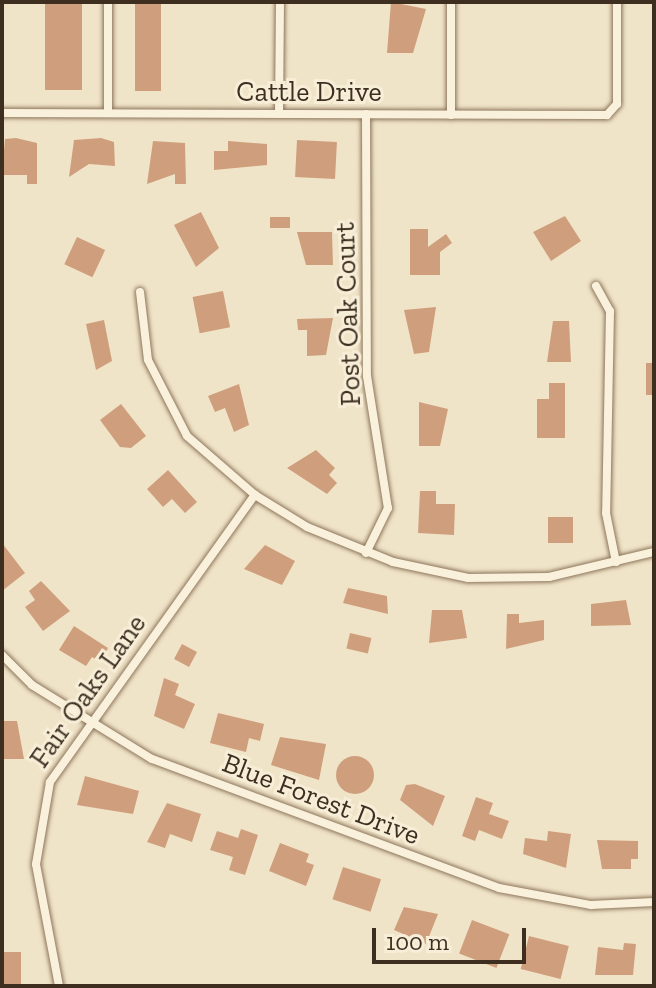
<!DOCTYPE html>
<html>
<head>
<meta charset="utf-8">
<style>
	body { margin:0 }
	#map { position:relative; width:656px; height:988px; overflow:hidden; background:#f0e4c8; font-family:"Zilla Slab",serif }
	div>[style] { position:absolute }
	.building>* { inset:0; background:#cf9f7d; transform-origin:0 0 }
	.round { border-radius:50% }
	.roads { filter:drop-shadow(0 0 2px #8d765c) drop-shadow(0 0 2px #8d765c) }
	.minor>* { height:8px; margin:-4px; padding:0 4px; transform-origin:4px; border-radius:4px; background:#faf1dc }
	span { translate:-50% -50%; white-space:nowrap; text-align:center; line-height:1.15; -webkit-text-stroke:6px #f7eed8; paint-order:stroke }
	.street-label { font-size:28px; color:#3d2e20 }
	.frame { position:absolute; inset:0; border:4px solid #3d2e20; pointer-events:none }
	.scale { position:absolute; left:372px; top:928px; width:154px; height:36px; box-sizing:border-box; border:4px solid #3d2e20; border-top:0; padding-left:10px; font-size:24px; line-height:28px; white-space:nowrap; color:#3d2e20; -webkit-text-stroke:6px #f7eed8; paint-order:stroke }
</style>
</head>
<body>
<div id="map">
	<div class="building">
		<div style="left:45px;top:2px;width:37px;height:88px"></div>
		<div style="left:135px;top:2px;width:26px;height:89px"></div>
		<div style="clip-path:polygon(391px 2px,426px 9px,413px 53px,387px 53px)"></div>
		<div style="clip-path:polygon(16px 138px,37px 143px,37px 184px,27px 184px,27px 175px,2px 175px,5px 139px)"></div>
		<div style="clip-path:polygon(101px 138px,114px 142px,115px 166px,89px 164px,69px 177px,74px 140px)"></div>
		<div style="left:297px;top:140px;width:40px;height:37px;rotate:3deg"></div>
		<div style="clip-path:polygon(153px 141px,185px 143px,186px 184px,175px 184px,175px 174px,147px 184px)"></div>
		<div style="clip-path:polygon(228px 141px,267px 144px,267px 165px,214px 170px,214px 151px,228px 151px)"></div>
		<div style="clip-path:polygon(201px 212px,219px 248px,196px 267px,174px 225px)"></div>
		<div style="clip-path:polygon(565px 216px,581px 241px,551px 261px,533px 232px)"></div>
		<div style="left:270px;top:217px;width:20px;height:11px"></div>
		<div style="clip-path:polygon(410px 229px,428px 229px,428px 247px,446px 234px,452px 243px,440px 252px,440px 275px,410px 275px)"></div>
		<div style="clip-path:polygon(297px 232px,332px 232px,333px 265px,306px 265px)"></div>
		<div style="left:77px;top:237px;width:31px;height:30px;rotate:25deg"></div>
		<div style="left:223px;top:291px;width:37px;height:31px;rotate:79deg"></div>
		<div style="clip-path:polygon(436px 307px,429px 352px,414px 354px,404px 310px)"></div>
		<div style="clip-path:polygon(333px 318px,326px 355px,307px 356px,307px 330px,298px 330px,297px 319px)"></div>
		<div style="clip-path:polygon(104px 320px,112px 361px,96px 370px,86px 324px)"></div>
		<div style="clip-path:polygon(553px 321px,569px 321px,571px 362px,547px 362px)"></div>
		<div style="left:646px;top:363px;width:8px;height:32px"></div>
		<div style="clip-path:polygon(549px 383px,565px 383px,565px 438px,537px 438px,537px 399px,549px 399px)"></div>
		<div style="clip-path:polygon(239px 384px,249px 425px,234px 432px,225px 408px,215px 412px,208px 396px)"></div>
		<div style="clip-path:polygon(419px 402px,448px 409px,440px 446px,419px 446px)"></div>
		<div style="clip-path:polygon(121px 404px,146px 436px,131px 448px,120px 447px,100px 420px)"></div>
		<div style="clip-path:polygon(316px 450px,335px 468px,329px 475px,337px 483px,327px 494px,287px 468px)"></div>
		<div style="clip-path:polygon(168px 470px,197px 502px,185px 513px,172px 499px,163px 507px,147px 489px)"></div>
		<div style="clip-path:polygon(420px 491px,436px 491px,436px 504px,455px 504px,454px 535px,418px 533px)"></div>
		<div style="left:548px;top:517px;width:25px;height:26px"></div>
		<div style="clip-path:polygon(2px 543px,25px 573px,2px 591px)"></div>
		<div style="clip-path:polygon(265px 545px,295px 561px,282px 585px,244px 569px)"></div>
		<div style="clip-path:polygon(41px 581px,70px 611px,43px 631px,25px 607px,35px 600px,29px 591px)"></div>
		<div style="clip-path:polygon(348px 588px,387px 596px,388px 614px,343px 603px)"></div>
		<div style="clip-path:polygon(626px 600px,631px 625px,591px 626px,591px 604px)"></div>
		<div style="clip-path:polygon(432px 610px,462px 610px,467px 638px,429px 643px)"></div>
		<div style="clip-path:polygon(507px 614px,519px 614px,519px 623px,544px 620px,544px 640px,506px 649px)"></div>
		<div style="clip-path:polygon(74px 626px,108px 648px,100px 662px,92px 657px,86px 666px,59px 650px)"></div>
		<div style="left:350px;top:633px;width:22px;height:16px;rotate:13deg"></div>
		<div style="left:182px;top:644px;width:17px;height:17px;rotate:28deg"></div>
		<div style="clip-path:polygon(164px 678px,179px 684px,175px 695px,195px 704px,184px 729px,154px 716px)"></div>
		<div style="clip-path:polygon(218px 713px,264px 724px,260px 741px,249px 738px,246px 752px,210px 743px)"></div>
		<div style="clip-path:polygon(2px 721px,17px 721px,24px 759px,2px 759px)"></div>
		<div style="clip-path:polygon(280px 737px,326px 744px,319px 780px,271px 765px)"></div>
		<div class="round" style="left:336px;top:756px;width:38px;height:38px"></div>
		<div style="clip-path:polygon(85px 776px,139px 791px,133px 814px,77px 805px)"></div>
		<div style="clip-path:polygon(415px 784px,445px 796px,433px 826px,400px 800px,406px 785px)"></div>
		<div style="clip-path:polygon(476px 797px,493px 803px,489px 814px,509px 821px,502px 839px,479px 830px,475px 841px,462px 836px)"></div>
		<div style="clip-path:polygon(167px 803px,201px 814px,192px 842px,170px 834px,165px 848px,147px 842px)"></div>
		<div style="clip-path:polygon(241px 829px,258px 835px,245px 875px,229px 870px,233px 857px,210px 850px,217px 831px,238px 838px)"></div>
		<div style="clip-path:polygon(548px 831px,571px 834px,566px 868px,523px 854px,525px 838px,547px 841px)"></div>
		<div style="clip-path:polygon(597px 840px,638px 841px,638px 859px,631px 859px,631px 869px,602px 869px)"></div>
		<div style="clip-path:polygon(280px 843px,309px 854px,306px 862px,314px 865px,306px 886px,269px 871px)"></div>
		<div style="left:343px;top:867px;width:40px;height:34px;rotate:18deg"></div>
		<div style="clip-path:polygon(404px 907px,438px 914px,426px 944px,394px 930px)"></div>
		<div style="left:472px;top:920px;width:40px;height:36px;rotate:21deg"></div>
		<div style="left:529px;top:936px;width:41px;height:34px;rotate:14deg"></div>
		<div style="clip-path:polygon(624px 943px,636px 944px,633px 975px,595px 975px,598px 947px,623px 950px)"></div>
		<div style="left:2px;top:952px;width:19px;height:33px"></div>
	</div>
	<div class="roads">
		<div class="minor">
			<div style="left:108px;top:2px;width:111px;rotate:90deg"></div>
			<div style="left:2px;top:113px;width:605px;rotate:0.19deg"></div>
			<div style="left:607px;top:115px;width:15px;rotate:-48deg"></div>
			<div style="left:617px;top:104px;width:102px;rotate:-90deg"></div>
			<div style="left:279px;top:114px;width:112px;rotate:-89.5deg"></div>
			<div style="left:366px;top:114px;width:262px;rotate:89.8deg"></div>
			<div style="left:367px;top:376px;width:134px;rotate:81deg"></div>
			<div style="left:388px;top:508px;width:50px;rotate:116.1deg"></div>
			<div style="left:451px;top:115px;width:113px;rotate:-90deg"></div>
			<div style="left:596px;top:286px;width:29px;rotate:61deg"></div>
			<div style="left:610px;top:311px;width:202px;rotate:91.1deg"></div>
			<div style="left:606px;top:513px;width:50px;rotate:78.5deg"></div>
			<div style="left:140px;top:292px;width:68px;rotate:83.3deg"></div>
			<div style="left:148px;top:360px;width:85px;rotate:62.8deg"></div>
			<div style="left:187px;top:436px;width:90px;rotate:40.9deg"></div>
			<div style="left:255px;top:495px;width:61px;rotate:31.6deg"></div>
			<div style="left:307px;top:527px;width:93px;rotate:22.1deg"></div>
			<div style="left:393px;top:562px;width:77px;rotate:12deg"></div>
			<div style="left:468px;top:578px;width:81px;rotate:-0.7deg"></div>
			<div style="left:549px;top:577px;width:108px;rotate:-13.4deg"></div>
			<div style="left:2px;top:655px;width:42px;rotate:45deg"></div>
			<div style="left:32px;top:685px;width:141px;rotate:31.7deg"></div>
			<div style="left:152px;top:759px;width:370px;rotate:20.4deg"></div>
			<div style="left:499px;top:888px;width:94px;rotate:10.5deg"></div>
			<div style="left:591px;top:905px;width:63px;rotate:-2.7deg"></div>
			<div style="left:59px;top:986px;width:124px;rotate:-100.7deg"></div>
			<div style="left:36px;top:864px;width:83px;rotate:-80.3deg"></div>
			<div style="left:50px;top:782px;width:353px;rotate:-54.5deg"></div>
		</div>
	</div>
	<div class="street-label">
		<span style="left:309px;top:92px">Cattle Drive</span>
		<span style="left:348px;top:314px;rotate:-92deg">Post Oak Court</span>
		<span style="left:88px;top:691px;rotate:-55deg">Fair Oaks Lane</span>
		<span style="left:321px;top:799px;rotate:21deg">Blue Forest Drive</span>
	</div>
	<div class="frame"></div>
	<div class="scale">100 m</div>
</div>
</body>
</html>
